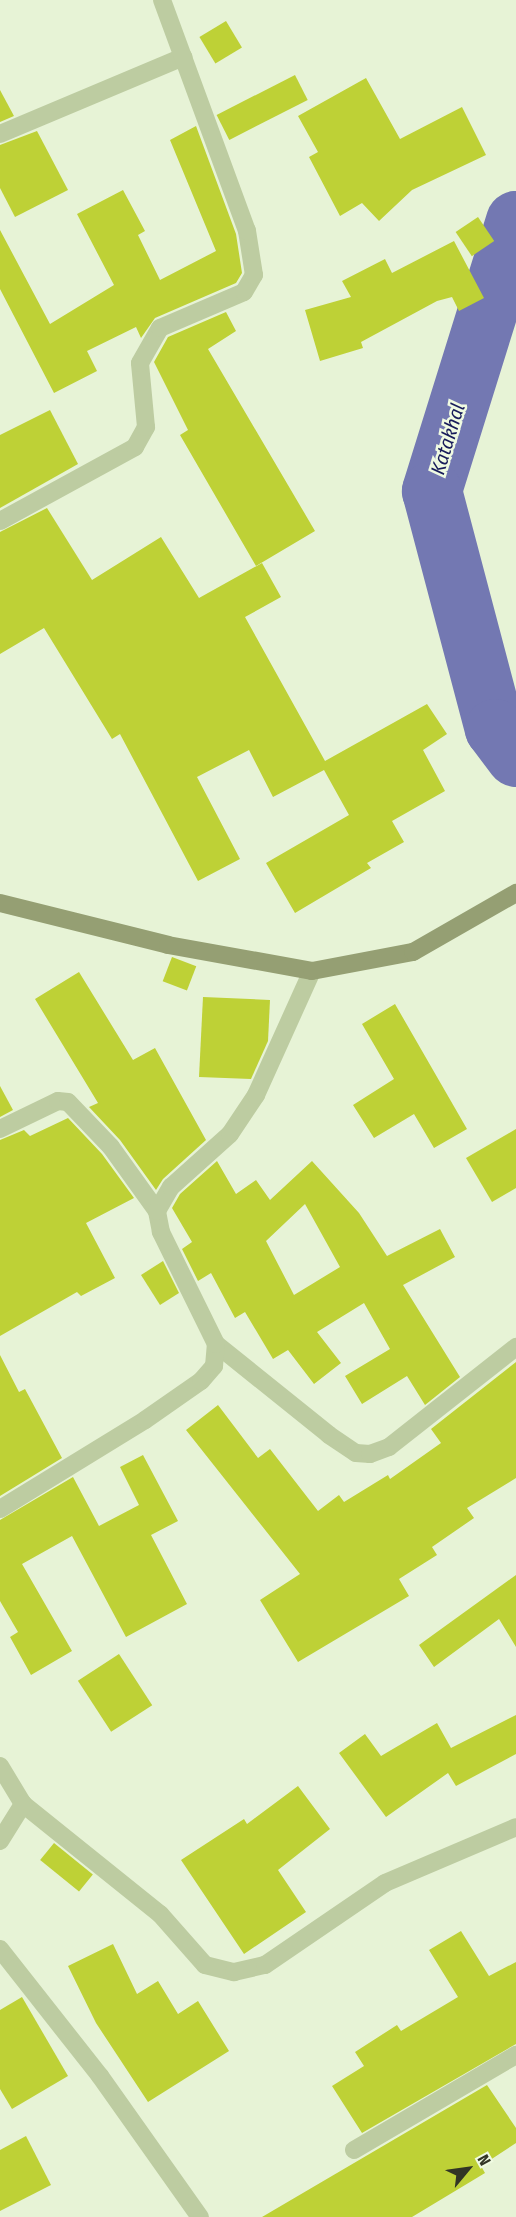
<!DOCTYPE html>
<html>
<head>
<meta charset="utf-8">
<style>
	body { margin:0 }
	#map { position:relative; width:516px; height:2217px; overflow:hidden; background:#e7f3d6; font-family:"Fira Sans Condensed",sans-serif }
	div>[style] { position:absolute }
	.river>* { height:60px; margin:-30px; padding:0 30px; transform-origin:30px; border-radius:30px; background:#7378b2 }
	.building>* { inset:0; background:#bed136; transform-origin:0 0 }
	.street>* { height:18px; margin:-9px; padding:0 9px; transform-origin:9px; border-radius:9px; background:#bdcca1 }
	.secondary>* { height:18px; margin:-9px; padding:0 9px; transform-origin:9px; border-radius:9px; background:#959f73 }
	span { translate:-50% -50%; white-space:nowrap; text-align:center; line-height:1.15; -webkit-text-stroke:5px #f0fbe2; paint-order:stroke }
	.water-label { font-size:20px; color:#171b5a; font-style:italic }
	.north { position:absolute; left:438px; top:2139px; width:60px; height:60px; -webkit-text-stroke:4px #f0fbe2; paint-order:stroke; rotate:61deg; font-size:16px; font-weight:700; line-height:24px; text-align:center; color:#323525 }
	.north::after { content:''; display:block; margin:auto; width:21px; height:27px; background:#323525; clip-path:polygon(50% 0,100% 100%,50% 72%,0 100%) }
</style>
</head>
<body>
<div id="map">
	<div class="river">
		<div style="left:516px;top:221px;width:283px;rotate:107.3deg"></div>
		<div style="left:432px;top:491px;width:246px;rotate:75.2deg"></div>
		<div style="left:495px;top:729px;width:35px;rotate:53deg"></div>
	</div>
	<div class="building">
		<div style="left:226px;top:21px;width:31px;height:31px;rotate:59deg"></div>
		<div style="left:295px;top:75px;width:28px;height:88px;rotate:63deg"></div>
		<div style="clip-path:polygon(366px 78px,400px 139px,462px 107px,486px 155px,412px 190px,379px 221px,362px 203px,340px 216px,309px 157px,318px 152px,298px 116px)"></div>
		<div style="clip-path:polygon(0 90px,14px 116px,0 122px)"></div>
		<div style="clip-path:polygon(196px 126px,236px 234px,242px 273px,236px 283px,155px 318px,141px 338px,136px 327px,87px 351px,97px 371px,54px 393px,0 289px,0 230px,50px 324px,114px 285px,77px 214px,123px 190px,145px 231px,138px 235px,160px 280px,216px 251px,170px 140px)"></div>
		<div style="clip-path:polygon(37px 131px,68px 190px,15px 217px,0 188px,0 145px)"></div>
		<div style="left:478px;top:217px;width:29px;height:27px;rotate:56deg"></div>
		<div style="clip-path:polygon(454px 241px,484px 298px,459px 311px,452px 297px,437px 301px,361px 342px,363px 348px,320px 361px,305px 310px,351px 297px,342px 281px,385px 259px,392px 273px)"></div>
		<div style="clip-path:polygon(226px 312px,236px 331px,208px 349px,315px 531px,256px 566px,180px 435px,188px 430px,154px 362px,168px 337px)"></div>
		<div style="clip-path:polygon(50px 410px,78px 464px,0 508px,0 435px)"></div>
		<div style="clip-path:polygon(47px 508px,92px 580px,161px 537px,199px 598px,262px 563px,281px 597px,245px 617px,325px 761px,427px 704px,447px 734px,423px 750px,445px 791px,392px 821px,404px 842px,367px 863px,371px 868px,295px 913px,266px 863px,349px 815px,324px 770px,273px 797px,249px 750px,197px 777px,240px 859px,198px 881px,120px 734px,112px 739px,44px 628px,0 654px,0 532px)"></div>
		<div style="left:172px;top:957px;width:26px;height:26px;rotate:21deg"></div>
		<div style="clip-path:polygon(79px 972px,133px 1060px,155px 1048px,206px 1140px,163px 1179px,156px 1190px,120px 1140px,89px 1107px,98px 1103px,35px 999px)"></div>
		<div style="clip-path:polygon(203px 997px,270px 1000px,268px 1041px,251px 1079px,199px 1077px)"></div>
		<div style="clip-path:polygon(395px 1004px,467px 1129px,434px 1148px,414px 1114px,374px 1138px,353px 1105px,394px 1079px,362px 1024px)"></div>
		<div style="clip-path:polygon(0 1086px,13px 1110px,0 1117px)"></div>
		<div style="clip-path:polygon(68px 1118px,102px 1154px,134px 1198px,86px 1223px,115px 1278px,81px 1296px,77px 1292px,0 1336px,0 1140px,24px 1130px,30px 1136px)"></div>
		<div style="clip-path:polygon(516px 1129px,516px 1188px,492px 1202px,466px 1158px)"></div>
		<div style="clip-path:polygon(evenodd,217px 1161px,236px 1194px,256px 1180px,270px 1200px,312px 1161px,359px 1213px,387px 1256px,440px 1229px,455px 1257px,403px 1285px,460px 1377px,425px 1405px,407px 1376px,362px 1404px,345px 1376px,390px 1349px,364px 1303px,317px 1332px,341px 1363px,314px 1384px,288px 1350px,273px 1359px,245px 1312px,235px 1318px,211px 1273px,198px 1281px,182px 1249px,192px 1242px,172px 1208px,180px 1194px,217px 1161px,305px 1204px,340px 1267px,294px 1295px,266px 1241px,305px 1204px)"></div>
		<div style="clip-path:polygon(163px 1261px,179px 1293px,160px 1305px,141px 1275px)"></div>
		<div style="clip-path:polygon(0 1355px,19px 1392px,25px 1389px,62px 1458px,0 1496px)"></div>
		<div style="clip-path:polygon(516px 1362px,516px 1478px,467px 1508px,474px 1518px,432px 1547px,437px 1555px,399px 1579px,409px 1596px,298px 1662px,260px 1600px,300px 1574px,186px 1430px,218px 1405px,258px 1458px,270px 1449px,318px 1511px,339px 1495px,344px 1502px,388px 1475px,390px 1479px,441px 1443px,431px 1429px)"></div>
		<div style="clip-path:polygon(143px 1455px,178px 1521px,151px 1535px,187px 1604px,126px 1637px,72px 1536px,22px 1564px,72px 1651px,31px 1675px,10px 1637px,18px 1632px,0 1601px,0 1520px,73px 1477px,99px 1526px,139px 1505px,120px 1467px)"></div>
		<div style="clip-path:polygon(516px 1575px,516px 1647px,499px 1619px,434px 1667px,419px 1645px)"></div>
		<div style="left:119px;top:1654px;width:61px;height:49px;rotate:57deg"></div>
		<div style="clip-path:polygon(516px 1715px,516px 1754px,456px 1786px,448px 1773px,386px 1817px,339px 1753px,365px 1734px,381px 1756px,437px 1723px,451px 1748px)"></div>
		<div style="clip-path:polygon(298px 1786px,330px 1829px,278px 1870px,306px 1912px,244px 1954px,181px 1860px,244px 1819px,247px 1824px)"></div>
		<div style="left:54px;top:1843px;width:50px;height:22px;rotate:39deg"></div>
		<div style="clip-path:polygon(461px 1931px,489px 1976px,516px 1962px,516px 2044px,362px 2133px,332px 2086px,364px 2066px,355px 2052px,397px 2025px,401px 2031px,458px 1997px,429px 1950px)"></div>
		<div style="clip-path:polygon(113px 1944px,137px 1994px,158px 1981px,178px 2014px,198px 2001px,229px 2051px,148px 2102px,96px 2023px,68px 1966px)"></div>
		<div style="clip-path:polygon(22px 1997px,68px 2076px,12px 2109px,0 2089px,0 2010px)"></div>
		<div style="clip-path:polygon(487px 2085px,516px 2128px,516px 2143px,481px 2166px,485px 2173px,412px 2217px,262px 2217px)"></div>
		<div style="clip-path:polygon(26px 2136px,51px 2185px,0 2211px,0 2150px)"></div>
	</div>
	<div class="street">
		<div style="left:0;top:134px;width:199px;rotate:-22.8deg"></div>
		<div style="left:0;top:521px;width:154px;rotate:-28.7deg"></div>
		<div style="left:135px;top:447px;width:23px;rotate:-61deg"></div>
		<div style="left:146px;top:427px;width:64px;rotate:-95.4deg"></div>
		<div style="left:140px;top:363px;width:40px;rotate:-60.3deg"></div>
		<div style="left:160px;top:328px;width:91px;rotate:-23.2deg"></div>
		<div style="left:244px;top:292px;width:20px;rotate:-60deg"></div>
		<div style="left:254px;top:275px;width:45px;rotate:-99deg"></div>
		<div style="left:247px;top:231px;width:246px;rotate:-110.2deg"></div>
		<div style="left:0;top:1129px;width:64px;rotate:-25.8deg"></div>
		<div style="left:58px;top:1101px;width:10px;rotate:6deg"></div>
		<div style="left:68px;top:1102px;width:62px;rotate:46.3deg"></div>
		<div style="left:111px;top:1147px;width:79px;rotate:54.3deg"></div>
		<div style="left:216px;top:1344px;width:145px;rotate:38.8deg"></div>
		<div style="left:329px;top:1435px;width:32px;rotate:34deg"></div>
		<div style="left:356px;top:1453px;width:14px;rotate:4deg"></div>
		<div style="left:370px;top:1454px;width:20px;rotate:-20deg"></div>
		<div style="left:389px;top:1447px;width:162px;rotate:-38.2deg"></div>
		<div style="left:0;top:1509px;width:170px;rotate:-31.5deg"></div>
		<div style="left:145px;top:1420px;width:68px;rotate:-34.9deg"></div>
		<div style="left:201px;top:1381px;width:20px;rotate:-49deg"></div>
		<div style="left:214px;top:1366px;width:22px;rotate:-85deg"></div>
		<div style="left:216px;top:1344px;width:125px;rotate:-116.2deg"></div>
		<div style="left:161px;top:1232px;width:21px;rotate:-101deg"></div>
		<div style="left:157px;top:1211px;width:28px;rotate:-60deg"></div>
		<div style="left:171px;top:1187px;width:79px;rotate:-41.9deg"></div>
		<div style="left:230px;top:1134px;width:47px;rotate:-56.3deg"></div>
		<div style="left:256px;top:1095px;width:136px;rotate:-65.7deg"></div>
		<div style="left:0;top:1766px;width:44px;rotate:58.8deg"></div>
		<div style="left:23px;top:1804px;width:176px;rotate:38.8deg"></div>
		<div style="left:160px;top:1914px;width:68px;rotate:48.6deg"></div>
		<div style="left:205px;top:1965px;width:30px;rotate:14deg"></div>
		<div style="left:234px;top:1972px;width:32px;rotate:-13deg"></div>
		<div style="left:265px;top:1965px;width:145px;rotate:-34.3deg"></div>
		<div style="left:385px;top:1883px;width:142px;rotate:-23.1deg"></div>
		<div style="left:0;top:1841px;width:44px;rotate:-58.1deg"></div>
		<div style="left:0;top:1949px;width:162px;rotate:51.8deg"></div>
		<div style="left:100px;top:2076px;width:173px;rotate:54.7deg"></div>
		<div style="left:354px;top:2150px;width:188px;rotate:-30.4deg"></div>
	</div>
	<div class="secondary">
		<div style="left:0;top:903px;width:173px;rotate:14deg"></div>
		<div style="left:168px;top:945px;width:146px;rotate:10.2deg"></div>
		<div style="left:312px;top:971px;width:103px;rotate:-10.7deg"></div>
		<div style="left:413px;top:952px;width:119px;rotate:-29.8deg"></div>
	</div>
	<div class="water-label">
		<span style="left:448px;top:439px;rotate:-73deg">Katakhal</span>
	</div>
	<div class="north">N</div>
</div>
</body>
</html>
